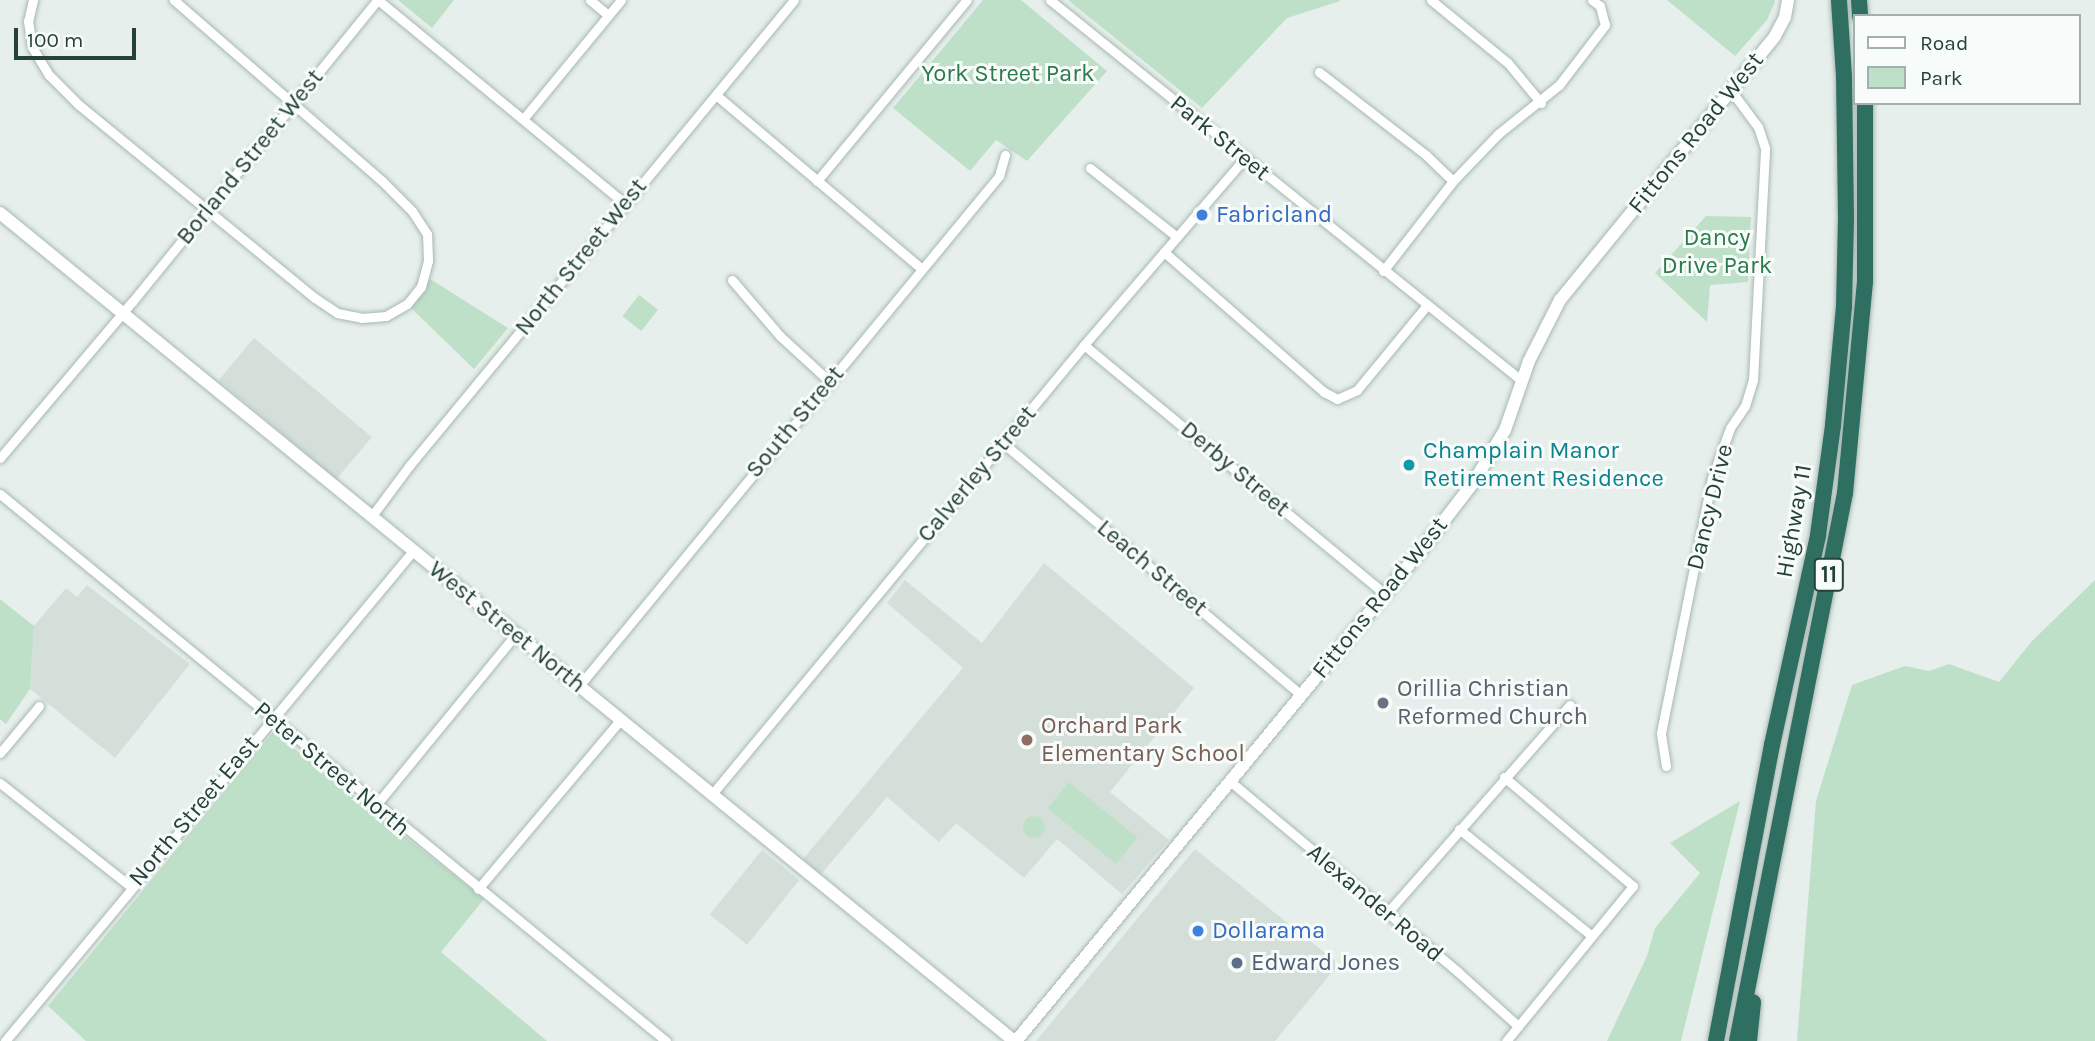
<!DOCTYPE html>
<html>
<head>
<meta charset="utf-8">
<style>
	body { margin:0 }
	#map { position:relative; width:2095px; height:1041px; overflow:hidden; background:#e6efeb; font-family:Karla,sans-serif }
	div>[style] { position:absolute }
	.built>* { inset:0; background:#d4dfda; transform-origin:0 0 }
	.green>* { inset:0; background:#bfe0c8; transform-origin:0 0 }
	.round { border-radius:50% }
	.roads { filter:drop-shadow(0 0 2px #a8b8b2) drop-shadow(0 0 2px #a8b8b2) }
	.street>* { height:9px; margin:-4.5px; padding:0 4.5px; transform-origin:4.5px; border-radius:4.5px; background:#fff }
	.secondary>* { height:12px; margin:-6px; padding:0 6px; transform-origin:6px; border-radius:6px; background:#fff }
	.highway>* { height:16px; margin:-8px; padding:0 8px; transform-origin:8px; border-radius:8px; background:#2f6f62 }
	.dots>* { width:19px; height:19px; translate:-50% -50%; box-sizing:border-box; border:4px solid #f7fbf9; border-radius:50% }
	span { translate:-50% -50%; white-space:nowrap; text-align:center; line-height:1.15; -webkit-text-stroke:6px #f7fbf9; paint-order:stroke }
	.shield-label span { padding:2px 5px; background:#f7fbf9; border:2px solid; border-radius:5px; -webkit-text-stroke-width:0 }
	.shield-label { font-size:23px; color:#24423a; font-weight:700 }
	.park-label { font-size:24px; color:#2d7a4b }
	.street-label { font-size:24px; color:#24423a }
	.shop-label { font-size:24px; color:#366cbe }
	.left { translate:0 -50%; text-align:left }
	.culture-label { font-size:24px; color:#0d838f }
	.worship-label { font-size:24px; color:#5b616d }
	.education-label { font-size:24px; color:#785e54 }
	.service-label { font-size:24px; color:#4e5e75 }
	.legend { position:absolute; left:1853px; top:14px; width:228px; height:91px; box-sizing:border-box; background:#f7fbf9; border:2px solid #a3b1ad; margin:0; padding:9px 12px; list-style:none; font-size:21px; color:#24423a }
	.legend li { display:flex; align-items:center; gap:14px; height:35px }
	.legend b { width:35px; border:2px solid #a3b1ad }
	.scale { position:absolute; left:14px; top:28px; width:122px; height:32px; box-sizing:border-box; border:4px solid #24423a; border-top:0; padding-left:9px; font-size:21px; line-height:24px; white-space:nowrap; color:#24423a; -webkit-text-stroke:5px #f7fbf9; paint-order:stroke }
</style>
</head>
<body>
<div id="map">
	<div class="built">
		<div style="left:254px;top:338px;width:154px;height:55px;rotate:40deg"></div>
		<div style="clip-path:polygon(1044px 563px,1194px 688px,1110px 792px,1169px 840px,1122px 894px,1057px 839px,1024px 878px,956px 823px,939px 842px,887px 797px,821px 874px,803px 859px,963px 668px,887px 603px,905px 580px,982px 643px)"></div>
		<div style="clip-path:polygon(87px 585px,190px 664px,115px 758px,30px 689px,34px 626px,66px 588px,77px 597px)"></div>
		<div style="clip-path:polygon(1195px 849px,1339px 964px,1275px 1041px,1036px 1041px)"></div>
		<div style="left:762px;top:850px;width:48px;height:83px;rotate:39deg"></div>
	</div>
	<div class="green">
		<div style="clip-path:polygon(398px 0,454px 0,432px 28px)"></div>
		<div style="clip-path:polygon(983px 0,1021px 0,1107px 71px,1027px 161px,996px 140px,970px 171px,893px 108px)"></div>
		<div style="clip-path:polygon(1068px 0,1339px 0,1340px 1px,1287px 18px,1202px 108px)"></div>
		<div style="clip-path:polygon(1667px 0,1774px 0,1775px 2px,1767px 20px,1735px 56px)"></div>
		<div style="clip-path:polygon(1706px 216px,1751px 217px,1748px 282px,1710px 285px,1707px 322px,1655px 273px)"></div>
		<div style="clip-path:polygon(430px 279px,508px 328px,474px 369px,410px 307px)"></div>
		<div style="left:639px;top:295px;width:24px;height:27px;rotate:38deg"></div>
		<div style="clip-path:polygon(2095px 580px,2095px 1041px,1797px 1041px,1816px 801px,1852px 685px,1905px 666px,1929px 671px,1949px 664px,1999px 682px,2032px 641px)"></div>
		<div style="clip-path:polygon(0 599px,34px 626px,30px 689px,6px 724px,0 719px)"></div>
		<div style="clip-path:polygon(273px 732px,484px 899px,441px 952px,547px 1041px,86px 1041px,48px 1006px)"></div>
		<div style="left:1069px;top:782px;width:88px;height:34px;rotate:39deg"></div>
		<div style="clip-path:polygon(1740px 801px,1681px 1041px,1607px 1041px,1647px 956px,1655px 928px,1700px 873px,1670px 843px)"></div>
		<div class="round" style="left:1023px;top:816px;width:22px;height:22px"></div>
	</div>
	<div class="roads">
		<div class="street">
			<div style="left:33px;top:0;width:22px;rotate:103deg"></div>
			<div style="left:28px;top:21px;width:26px;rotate:81deg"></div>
			<div style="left:32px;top:47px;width:33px;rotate:59deg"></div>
			<div style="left:49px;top:75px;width:42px;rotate:45deg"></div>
			<div style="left:79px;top:105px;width:305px;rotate:39.3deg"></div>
			<div style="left:315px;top:298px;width:27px;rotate:34deg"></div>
			<div style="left:337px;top:313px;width:25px;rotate:11deg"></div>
			<div style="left:362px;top:318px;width:24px;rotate:-5deg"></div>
			<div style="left:386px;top:316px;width:24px;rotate:-30deg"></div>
			<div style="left:407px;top:304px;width:22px;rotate:-51deg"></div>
			<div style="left:421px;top:287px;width:27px;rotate:-75deg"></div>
			<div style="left:428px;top:261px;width:27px;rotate:-92deg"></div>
			<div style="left:427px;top:234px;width:27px;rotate:-123deg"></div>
			<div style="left:412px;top:211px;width:42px;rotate:-135deg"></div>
			<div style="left:382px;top:181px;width:276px;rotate:-139deg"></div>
			<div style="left:378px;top:0;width:319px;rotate:39.5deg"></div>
			<div style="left:590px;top:0;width:23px;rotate:40deg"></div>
			<div style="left:1050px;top:0;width:605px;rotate:38.9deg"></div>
			<div style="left:1431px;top:0;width:99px;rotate:39.3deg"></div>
			<div style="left:1508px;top:63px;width:52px;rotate:50.5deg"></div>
			<div style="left:1319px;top:72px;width:135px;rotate:37.8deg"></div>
			<div style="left:1426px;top:155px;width:37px;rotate:44deg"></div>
			<div style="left:716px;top:95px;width:268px;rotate:40.2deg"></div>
			<div style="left:524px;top:118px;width:153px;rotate:-50.6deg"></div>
			<div style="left:1090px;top:168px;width:111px;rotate:38.4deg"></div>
			<div style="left:817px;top:181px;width:235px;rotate:-50.4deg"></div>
			<div style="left:1164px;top:252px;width:213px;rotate:41.2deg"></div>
			<div style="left:1324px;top:392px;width:15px;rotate:28deg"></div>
			<div style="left:1337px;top:399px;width:22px;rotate:-24deg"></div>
			<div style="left:1357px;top:390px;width:110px;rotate:-50.5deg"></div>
			<div style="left:1383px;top:271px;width:114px;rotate:-52.1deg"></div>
			<div style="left:1453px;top:181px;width:65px;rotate:-46.2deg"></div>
			<div style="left:1498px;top:134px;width:78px;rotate:-38.8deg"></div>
			<div style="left:1559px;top:85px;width:76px;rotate:-52.5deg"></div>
			<div style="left:1605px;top:25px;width:20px;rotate:-105deg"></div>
			<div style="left:1600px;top:6px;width:10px;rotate:-143deg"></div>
			<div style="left:732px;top:280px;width:74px;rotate:49.4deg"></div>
			<div style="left:780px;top:336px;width:68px;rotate:42.6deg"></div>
			<div style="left:1084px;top:345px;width:391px;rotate:39.6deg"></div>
			<div style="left:1003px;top:443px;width:390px;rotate:40.2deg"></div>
			<div style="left:0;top:458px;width:204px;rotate:-49.8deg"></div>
			<div style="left:132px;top:302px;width:389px;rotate:-50.9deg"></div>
			<div style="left:0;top:494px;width:862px;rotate:39.4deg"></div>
			<div style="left:371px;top:517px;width:64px;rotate:-53.3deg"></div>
			<div style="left:409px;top:466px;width:604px;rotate:-50.44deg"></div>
			<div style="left:579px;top:686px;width:661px;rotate:-50.53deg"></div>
			<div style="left:999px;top:176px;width:22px;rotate:-74deg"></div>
			<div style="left:0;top:753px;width:61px;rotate:-50.3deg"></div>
			<div style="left:1666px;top:766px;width:33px;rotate:-99deg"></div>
			<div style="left:1661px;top:733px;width:260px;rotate:-78.7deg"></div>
			<div style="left:1712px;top:478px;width:53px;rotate:-70.2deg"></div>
			<div style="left:1730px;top:428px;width:27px;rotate:-56deg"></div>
			<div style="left:1745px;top:406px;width:27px;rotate:-73deg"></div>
			<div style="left:1753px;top:380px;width:232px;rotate:-87deg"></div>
			<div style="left:1765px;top:148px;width:22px;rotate:-108deg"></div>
			<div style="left:1758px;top:127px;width:44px;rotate:-126.6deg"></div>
			<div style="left:1504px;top:777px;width:169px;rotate:40.2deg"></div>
			<div style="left:1633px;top:886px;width:200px;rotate:129.3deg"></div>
			<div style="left:1231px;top:782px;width:296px;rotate:39.9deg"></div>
			<div style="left:1458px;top:972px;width:81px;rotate:42deg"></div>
			<div style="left:0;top:783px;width:167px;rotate:38.4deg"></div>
			<div style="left:713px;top:793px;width:582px;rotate:-50.37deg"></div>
			<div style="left:1084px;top:345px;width:247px;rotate:-49.3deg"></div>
			<div style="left:376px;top:805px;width:220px;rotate:-50.7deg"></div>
			<div style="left:1459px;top:829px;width:169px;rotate:38.8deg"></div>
			<div style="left:478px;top:889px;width:222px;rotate:-49.9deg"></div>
			<div style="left:1387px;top:913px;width:277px;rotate:-48.7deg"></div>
			<div style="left:5px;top:1041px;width:638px;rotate:-50.22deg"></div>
		</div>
		<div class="secondary">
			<div style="left:0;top:213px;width:1309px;rotate:39.23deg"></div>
			<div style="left:1016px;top:1041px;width:644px;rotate:-50.48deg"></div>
			<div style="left:1426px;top:544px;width:77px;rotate:-52.4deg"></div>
			<div style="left:1473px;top:483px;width:62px;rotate:-58.9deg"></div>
			<div style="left:1505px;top:430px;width:73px;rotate:-70.8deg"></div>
			<div style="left:1529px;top:361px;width:68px;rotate:-63.1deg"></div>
			<div style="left:1560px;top:300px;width:340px;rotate:-50.8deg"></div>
			<div style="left:1775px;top:36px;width:21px;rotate:-62deg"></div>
			<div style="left:1785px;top:17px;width:17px;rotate:-80deg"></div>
		</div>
		<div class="highway">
			<div style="left:1859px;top:0;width:16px;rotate:86deg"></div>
			<div style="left:1716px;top:1041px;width:301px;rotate:-79.3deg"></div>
			<div style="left:1772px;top:745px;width:215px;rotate:-77.6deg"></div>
			<div style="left:1818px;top:535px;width:111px;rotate:-82.2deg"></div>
			<div style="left:1833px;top:425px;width:119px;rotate:-84.7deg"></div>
			<div style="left:1844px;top:307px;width:89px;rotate:-88.7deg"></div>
			<div style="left:1846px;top:218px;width:142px;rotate:-90.8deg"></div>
			<div style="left:1844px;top:76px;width:76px;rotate:-93.8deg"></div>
			<div style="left:1737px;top:1041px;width:559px;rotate:-78.85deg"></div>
			<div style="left:1845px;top:493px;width:212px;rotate:-84.6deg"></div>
			<div style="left:1865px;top:282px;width:179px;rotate:-90deg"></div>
			<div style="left:1749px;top:1041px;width:39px;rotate:-84deg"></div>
		</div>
	</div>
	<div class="dots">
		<div style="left:1202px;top:215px;background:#3f7fe0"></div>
		<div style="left:1409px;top:465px;background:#0f9aa8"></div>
		<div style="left:1383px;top:703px;background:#6b7280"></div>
		<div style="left:1027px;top:740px;background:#8d6e63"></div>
		<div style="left:1198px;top:931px;background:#3f7fe0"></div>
		<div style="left:1237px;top:963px;background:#5c6f8a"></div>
	</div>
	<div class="shield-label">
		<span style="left:1829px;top:575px">11</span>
	</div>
	<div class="park-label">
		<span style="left:1008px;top:74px">York Street Park</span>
		<span style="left:1717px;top:252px">Dancy<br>Drive Park</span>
	</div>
	<div class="street-label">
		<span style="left:1696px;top:133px;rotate:-51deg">Fittons Road West</span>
		<span style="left:1220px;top:138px;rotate:39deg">Park Street</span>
		<span style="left:250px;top:157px;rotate:-51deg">Borland Street West</span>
		<span style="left:581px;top:257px;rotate:-51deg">North Street West</span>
		<span style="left:795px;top:422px;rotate:-50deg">South Street</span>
		<span style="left:1235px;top:469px;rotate:40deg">Derby Street</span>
		<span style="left:977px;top:474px;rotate:-50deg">Calverley Street</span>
		<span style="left:1710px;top:507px;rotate:-76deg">Dancy Drive</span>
		<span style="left:1794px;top:521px;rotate:-80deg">Highway 11</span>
		<span style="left:1152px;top:568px;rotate:40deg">Leach Street</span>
		<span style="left:1380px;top:598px;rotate:-51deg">Fittons Road West</span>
		<span style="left:507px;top:627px;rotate:39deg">West Street North</span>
		<span style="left:332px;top:769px;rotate:40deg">Peter Street North</span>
		<span style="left:194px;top:811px;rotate:-50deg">North Street East</span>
		<span style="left:1375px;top:903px;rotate:40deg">Alexander Road</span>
	</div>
	<div class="shop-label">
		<span class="left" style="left:1216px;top:215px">Fabricland</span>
		<span class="left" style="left:1212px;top:931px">Dollarama</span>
	</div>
	<div class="culture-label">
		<span class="left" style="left:1423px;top:465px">Champlain Manor<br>Retirement Residence</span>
	</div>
	<div class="worship-label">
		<span class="left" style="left:1397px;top:703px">Orillia Christian<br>Reformed Church</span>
	</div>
	<div class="education-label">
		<span class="left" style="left:1041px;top:740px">Orchard Park<br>Elementary School</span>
	</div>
	<div class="service-label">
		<span class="left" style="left:1251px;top:963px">Edward Jones</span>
	</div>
	<ul class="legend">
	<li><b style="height:9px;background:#fff"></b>Road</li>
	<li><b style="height:19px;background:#bfe0c8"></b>Park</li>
	</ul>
	<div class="scale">100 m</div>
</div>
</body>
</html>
